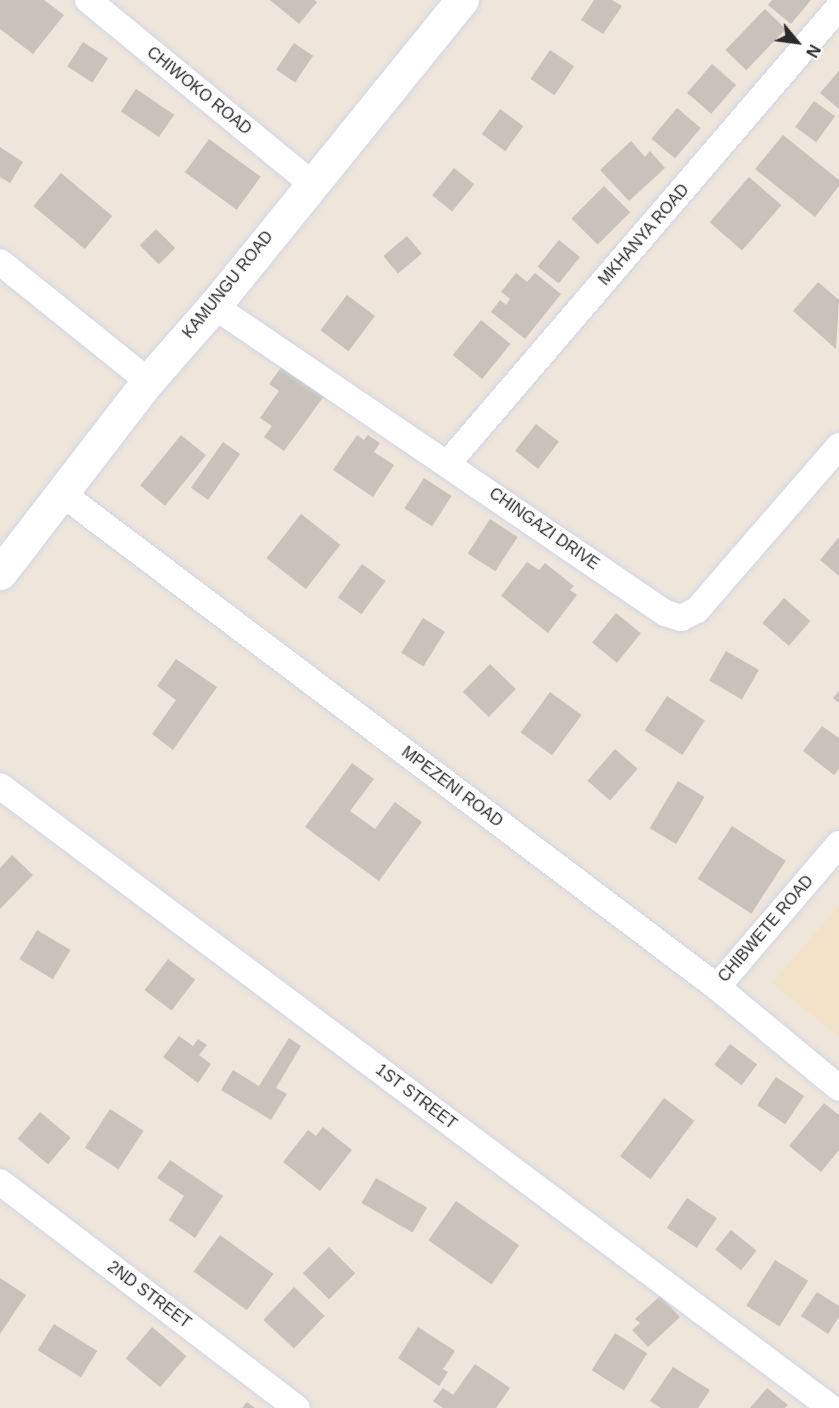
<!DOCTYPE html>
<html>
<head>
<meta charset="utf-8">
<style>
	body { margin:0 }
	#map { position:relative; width:839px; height:1408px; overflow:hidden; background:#eee5db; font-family:Arial,sans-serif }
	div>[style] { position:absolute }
	.education>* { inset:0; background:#f1e2c8 }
	.building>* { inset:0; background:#c9c2ba; transform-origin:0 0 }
	.roads { filter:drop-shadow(0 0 2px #d0d5e5) drop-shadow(0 0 2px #d0d5e5) }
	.minor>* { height:26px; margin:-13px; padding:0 13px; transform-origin:13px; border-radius:13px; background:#fff }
	.tertiary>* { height:33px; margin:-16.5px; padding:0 16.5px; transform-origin:16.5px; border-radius:16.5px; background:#fff }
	span { translate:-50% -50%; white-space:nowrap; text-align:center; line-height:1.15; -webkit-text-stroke:6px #fff; paint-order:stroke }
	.street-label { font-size:16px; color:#2a2a2a }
	.north { position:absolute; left:767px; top:12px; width:60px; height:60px; -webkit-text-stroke:4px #fff; paint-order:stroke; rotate:119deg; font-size:16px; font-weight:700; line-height:24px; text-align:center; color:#2a2a2a }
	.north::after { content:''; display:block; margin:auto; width:21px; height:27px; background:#2a2a2a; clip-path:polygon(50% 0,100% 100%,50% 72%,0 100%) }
</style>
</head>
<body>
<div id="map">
	<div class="education">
		<div style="clip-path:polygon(839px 906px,839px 1036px,772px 983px)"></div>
	</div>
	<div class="building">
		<div style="clip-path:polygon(0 0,44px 0,64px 15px,33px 54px,0 29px)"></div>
		<div style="clip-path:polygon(270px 0,314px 0,317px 2px,299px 24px)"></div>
		<div style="clip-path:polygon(594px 0,612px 0,622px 6px,603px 34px,581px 20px)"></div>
		<div style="clip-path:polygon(772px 0,811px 0,791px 24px,768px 5px)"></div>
		<div style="left:765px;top:9px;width:29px;height:57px;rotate:44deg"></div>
		<div style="left:83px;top:42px;width:30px;height:29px;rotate:33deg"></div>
		<div style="left:294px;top:43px;width:23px;height:32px;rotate:34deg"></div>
		<div style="left:550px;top:50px;width:29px;height:35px;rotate:34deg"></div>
		<div style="left:712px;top:64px;width:32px;height:38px;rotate:41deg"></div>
		<div style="clip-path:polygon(839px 71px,839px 109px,820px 93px)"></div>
		<div style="left:136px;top:89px;width:46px;height:27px;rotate:34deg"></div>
		<div style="left:814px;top:101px;width:26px;height:32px;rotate:36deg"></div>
		<div style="left:677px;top:108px;width:31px;height:40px;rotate:40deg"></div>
		<div style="left:500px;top:109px;width:29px;height:31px;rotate:36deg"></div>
		<div style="clip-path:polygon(783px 135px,839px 180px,839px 186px,815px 217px,755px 169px)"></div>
		<div style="left:209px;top:139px;width:64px;height:41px;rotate:36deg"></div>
		<div style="clip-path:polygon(631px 141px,645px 157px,650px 151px,665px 168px,629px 201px,600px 170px)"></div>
		<div style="clip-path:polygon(0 147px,23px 162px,10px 183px,0 177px)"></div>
		<div style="left:454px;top:168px;width:26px;height:35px;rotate:39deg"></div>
		<div style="left:61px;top:173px;width:67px;height:43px;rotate:40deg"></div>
		<div style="left:749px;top:177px;width:43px;height:60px;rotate:41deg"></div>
		<div style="left:604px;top:186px;width:37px;height:46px;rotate:45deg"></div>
		<div style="left:156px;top:229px;width:27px;height:23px;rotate:45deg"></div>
		<div style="left:407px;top:236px;width:23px;height:31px;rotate:50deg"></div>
		<div style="left:559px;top:240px;width:27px;height:34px;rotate:39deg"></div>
		<div style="clip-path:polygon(516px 273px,527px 282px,535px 273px,561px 294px,525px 339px,491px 312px,500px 300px,506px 305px,510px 299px,501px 292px)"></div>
		<div style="clip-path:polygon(818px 282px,839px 300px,836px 349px,793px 311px)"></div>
		<div style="left:347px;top:295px;width:35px;height:44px;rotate:37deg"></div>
		<div style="left:481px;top:320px;width:38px;height:45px;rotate:39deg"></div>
		<div style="clip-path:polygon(285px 362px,327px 392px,284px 451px,264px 437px,272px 426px,260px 418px,279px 391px,269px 384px)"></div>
		<div style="left:536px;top:424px;width:29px;height:34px;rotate:38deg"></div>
		<div style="left:181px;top:435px;width:32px;height:65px;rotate:39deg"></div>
		<div style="clip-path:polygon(357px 435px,364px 440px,368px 435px,380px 443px,374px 452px,394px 465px,373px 497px,333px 470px)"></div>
		<div style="left:223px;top:442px;width:21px;height:56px;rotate:35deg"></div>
		<div style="left:424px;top:478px;width:33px;height:36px;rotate:33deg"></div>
		<div style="left:301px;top:514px;width:50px;height:56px;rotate:38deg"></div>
		<div style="left:490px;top:519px;width:33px;height:41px;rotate:33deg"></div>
		<div style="clip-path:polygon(839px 537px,839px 576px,820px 560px)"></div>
		<div style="clip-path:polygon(527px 562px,539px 570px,545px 563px,574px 586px,570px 590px,577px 595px,548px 633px,501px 596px)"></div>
		<div style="left:362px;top:564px;width:29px;height:41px;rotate:36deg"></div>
		<div style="left:784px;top:598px;width:35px;height:33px;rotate:41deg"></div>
		<div style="left:616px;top:613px;width:32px;height:38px;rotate:39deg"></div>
		<div style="left:423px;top:618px;width:26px;height:41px;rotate:32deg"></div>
		<div style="left:726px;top:651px;width:38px;height:34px;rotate:30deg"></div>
		<div style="clip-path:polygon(176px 659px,217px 687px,173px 750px,152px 734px,176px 700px,157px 686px)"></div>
		<div style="left:490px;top:664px;width:36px;height:39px;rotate:44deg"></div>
		<div style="clip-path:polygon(839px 691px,839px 703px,833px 698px)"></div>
		<div style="left:550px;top:692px;width:39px;height:50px;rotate:36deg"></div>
		<div style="left:667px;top:696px;width:45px;height:41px;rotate:33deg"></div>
		<div style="clip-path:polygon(822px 726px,839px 738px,839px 769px,834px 775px,803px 751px)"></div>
		<div style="left:615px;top:749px;width:30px;height:42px;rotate:41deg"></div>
		<div style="clip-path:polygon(352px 763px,374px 779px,350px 811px,375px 829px,395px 802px,422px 822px,379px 881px,305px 827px)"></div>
		<div style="left:678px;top:781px;width:31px;height:55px;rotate:31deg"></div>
		<div style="left:732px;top:826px;width:64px;height:63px;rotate:33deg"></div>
		<div style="clip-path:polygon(12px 855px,33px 875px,0 909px,0 868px)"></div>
		<div style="left:37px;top:930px;width:39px;height:34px;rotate:31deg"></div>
		<div style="left:168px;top:959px;width:34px;height:39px;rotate:37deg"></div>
		<div style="clip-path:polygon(179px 1036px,193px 1046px,198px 1039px,207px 1045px,199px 1055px,211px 1064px,198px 1083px,163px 1057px)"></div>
		<div style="clip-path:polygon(289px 1038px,301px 1046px,276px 1088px,287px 1094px,271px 1120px,221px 1090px,233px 1070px,259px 1086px)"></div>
		<div style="left:730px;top:1044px;width:34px;height:26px;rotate:37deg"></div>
		<div style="left:776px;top:1077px;width:34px;height:34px;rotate:34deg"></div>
		<div style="left:664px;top:1098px;width:38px;height:73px;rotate:37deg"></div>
		<div style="clip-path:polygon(824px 1103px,839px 1115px,839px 1150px,821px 1172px,789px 1146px)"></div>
		<div style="left:110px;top:1109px;width:40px;height:46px;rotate:33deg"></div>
		<div style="left:40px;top:1112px;width:40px;height:35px;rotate:40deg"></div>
		<div style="clip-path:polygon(323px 1127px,352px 1150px,320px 1191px,283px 1162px,308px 1130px,316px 1136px)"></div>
		<div style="clip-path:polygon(170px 1160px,223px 1196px,195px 1238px,169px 1220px,184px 1196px,157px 1178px)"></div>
		<div style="left:376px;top:1178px;width:59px;height:29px;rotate:30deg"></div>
		<div style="left:687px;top:1198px;width:36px;height:36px;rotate:34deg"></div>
		<div style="left:456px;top:1201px;width:77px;height:48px;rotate:35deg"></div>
		<div style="left:731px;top:1230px;width:33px;height:25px;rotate:39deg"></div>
		<div style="left:220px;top:1235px;width:66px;height:45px;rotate:36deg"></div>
		<div style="left:329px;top:1247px;width:37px;height:37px;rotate:45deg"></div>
		<div style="left:775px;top:1260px;width:39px;height:54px;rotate:32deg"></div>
		<div style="clip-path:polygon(0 1278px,26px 1295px,0 1334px)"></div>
		<div style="left:294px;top:1287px;width:42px;height:45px;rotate:43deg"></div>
		<div style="clip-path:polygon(817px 1292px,839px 1306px,839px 1317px,828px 1334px,801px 1316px)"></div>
		<div style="clip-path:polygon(660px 1296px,680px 1317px,648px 1347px,632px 1330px,640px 1323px,635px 1319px)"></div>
		<div style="left:54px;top:1324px;width:51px;height:31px;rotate:32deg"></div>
		<div style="left:152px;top:1327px;width:45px;height:41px;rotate:40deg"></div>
		<div style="clip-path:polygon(418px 1327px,455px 1351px,443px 1369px,448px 1372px,439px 1386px,398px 1358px)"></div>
		<div style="left:615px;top:1333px;width:38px;height:44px;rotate:32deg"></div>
		<div style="clip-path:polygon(475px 1364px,510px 1388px,496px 1408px,443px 1408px,433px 1401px,443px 1388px,453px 1395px)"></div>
		<div style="clip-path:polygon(673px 1367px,710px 1390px,698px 1408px,661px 1408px,650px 1401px)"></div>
		<div style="clip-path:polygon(767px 1388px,788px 1405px,785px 1408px,750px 1408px)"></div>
		<div style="clip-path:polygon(247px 1402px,255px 1408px,242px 1408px)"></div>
	</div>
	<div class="roads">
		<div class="minor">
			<div style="left:88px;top:0;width:288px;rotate:39.4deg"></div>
			<div style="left:0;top:262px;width:190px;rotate:38.8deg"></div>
			<div style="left:214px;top:306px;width:546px;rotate:34.24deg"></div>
			<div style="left:665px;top:613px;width:17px;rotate:17deg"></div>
			<div style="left:681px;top:618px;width:18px;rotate:-27deg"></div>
			<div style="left:697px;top:610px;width:217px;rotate:-49.1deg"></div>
			<div style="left:448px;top:463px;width:601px;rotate:-49.39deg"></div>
			<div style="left:60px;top:492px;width:823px;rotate:37deg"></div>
			<div style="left:717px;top:987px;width:158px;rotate:39.6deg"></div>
			<div style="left:0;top:786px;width:1038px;rotate:36.81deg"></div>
			<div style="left:717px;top:987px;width:188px;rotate:-49.5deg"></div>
			<div style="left:0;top:1182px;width:373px;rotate:37.3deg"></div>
		</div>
		<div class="tertiary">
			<div style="left:0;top:573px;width:242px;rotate:-52.4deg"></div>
			<div style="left:148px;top:381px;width:100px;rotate:-48.7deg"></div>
			<div style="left:214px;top:306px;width:394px;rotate:-51deg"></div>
		</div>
	</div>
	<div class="street-label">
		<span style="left:199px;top:91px;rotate:39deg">CHIWOKO ROAD</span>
		<span style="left:644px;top:235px;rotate:-49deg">MKHANYA ROAD</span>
		<span style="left:228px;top:285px;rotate:-51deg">KAMUNGU ROAD</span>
		<span style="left:544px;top:529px;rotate:35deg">CHINGAZI DRIVE</span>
		<span style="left:452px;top:787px;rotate:37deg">MPEZENI ROAD</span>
		<span style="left:766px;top:929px;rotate:-49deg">CHIBWETE ROAD</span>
		<span style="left:416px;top:1097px;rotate:37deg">1ST STREET</span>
		<span style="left:149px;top:1295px;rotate:37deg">2ND STREET</span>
	</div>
	<div class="north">N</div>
</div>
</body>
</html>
